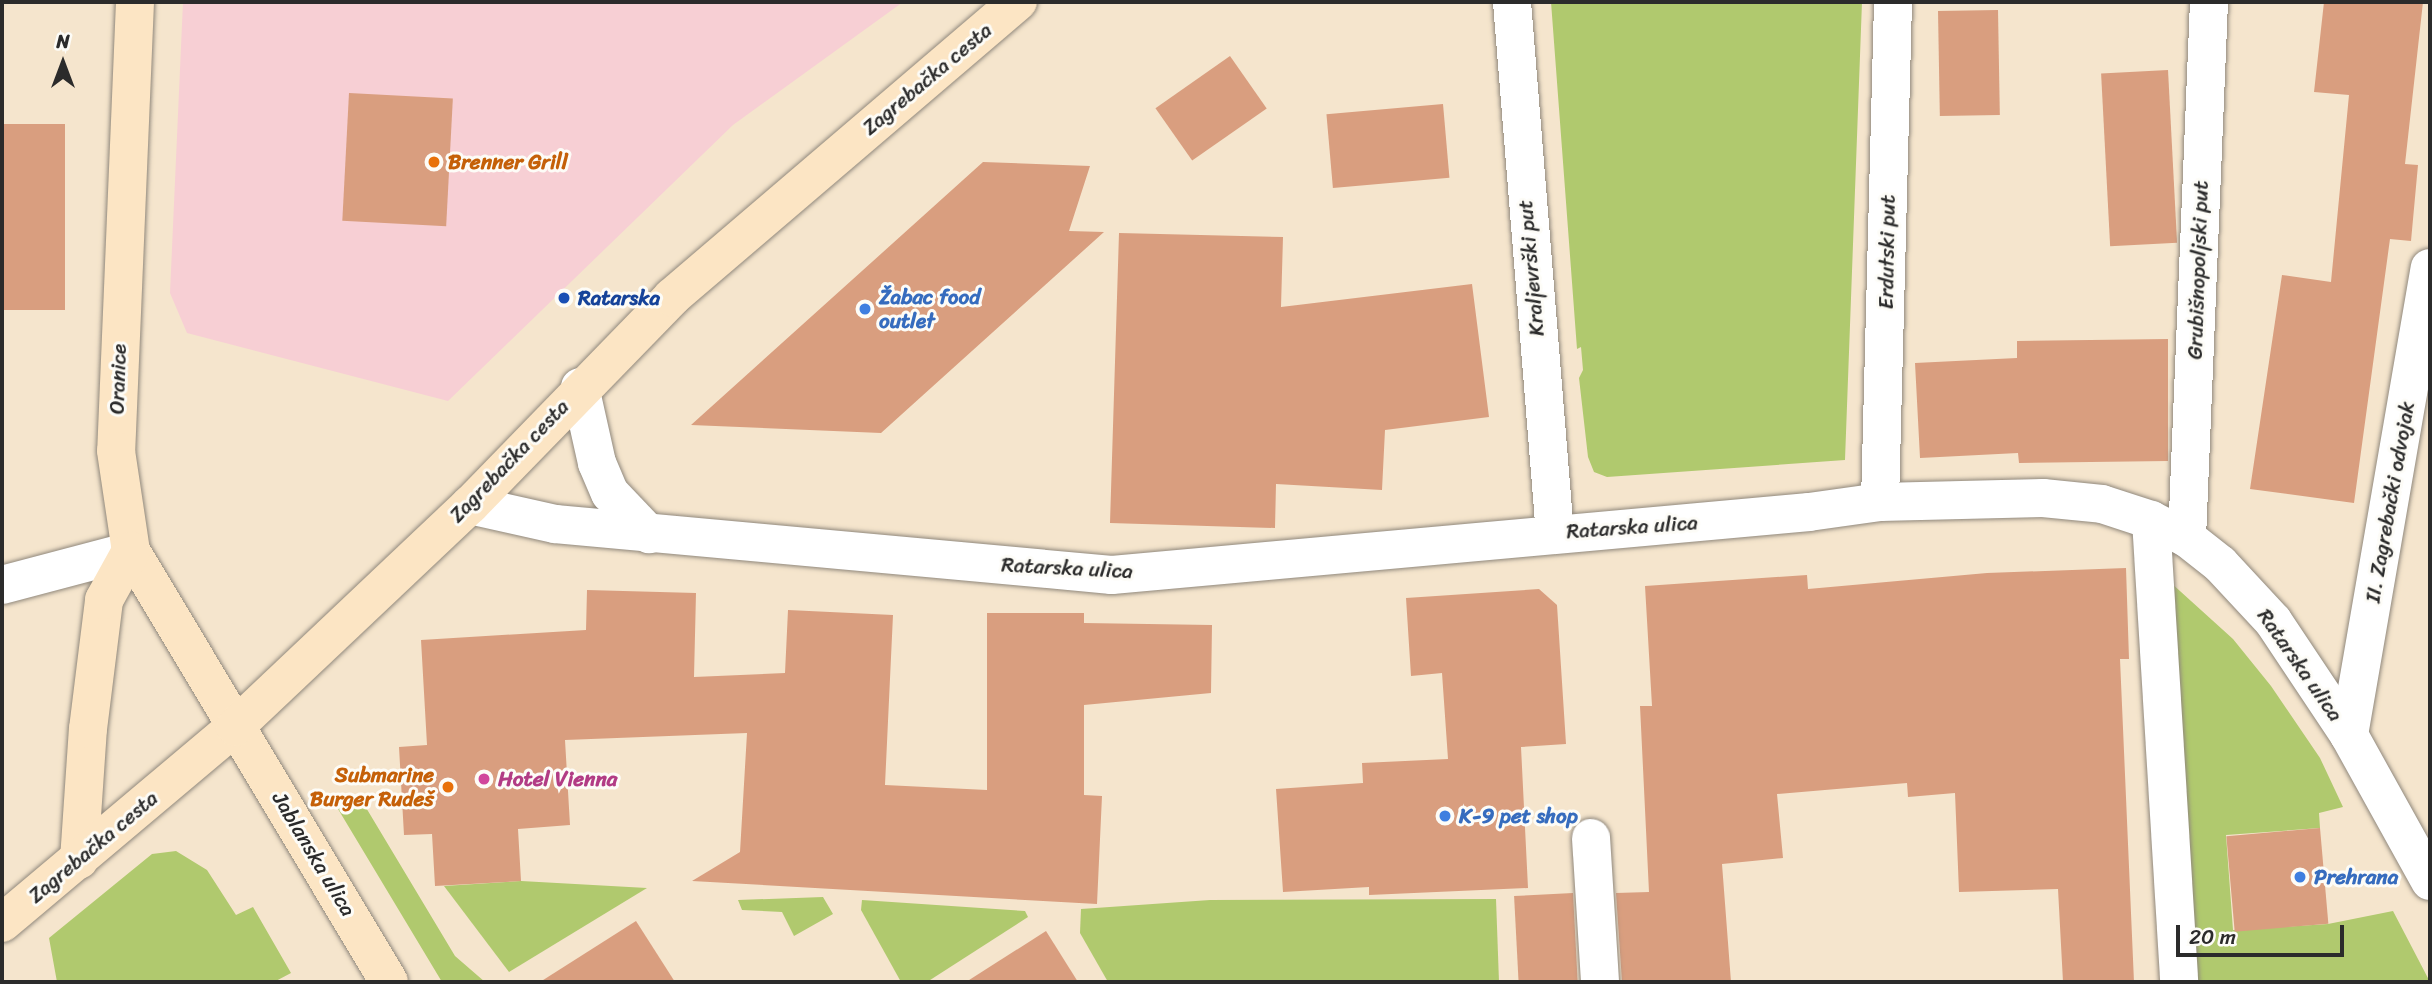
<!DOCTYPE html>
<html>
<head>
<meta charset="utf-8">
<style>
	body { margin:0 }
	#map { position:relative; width:2432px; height:984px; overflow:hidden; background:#f5e5cd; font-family:Sriracha,sans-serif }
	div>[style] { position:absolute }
	.built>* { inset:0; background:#f7cfd4 }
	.green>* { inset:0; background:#b0c96e }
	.building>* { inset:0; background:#d99e7f; transform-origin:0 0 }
	.roads { filter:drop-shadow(0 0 2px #90887c) drop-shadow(0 0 2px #90887c) }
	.street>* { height:38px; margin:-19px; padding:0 19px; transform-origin:19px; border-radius:19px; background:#fff }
	.secondary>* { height:38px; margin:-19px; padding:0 19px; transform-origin:19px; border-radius:19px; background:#fce5c4 }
	.dots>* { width:19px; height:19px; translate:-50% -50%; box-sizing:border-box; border:4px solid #fdfcf7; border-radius:50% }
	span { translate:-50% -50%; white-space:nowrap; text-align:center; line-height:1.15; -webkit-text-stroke:6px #fdfcf7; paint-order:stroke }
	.street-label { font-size:21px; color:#2b2b2b }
	.food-label { font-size:21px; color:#c56008; font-weight:700 }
	.left { translate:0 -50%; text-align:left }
	.right { translate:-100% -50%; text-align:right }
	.shop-label { font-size:21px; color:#366cbe; font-weight:700 }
	.transit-label { font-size:21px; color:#164399; font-weight:700 }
	.hotel-label { font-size:21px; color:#b23c85; font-weight:700 }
	.frame { position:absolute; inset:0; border:4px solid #2b2b2b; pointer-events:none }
	.north { position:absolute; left:28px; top:28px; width:70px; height:70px; -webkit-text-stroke:5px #fdfcf7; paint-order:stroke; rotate:0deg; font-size:19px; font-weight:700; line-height:28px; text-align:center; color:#2b2b2b }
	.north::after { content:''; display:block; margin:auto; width:24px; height:32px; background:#2b2b2b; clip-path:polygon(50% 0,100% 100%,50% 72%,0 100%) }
	.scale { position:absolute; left:2176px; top:925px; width:168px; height:32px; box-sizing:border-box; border:4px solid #2b2b2b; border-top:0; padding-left:9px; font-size:21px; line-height:24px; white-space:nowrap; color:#2b2b2b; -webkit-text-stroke:5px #fdfcf7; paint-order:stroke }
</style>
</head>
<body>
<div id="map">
	<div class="built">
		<div style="clip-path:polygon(183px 2px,903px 2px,733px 125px,448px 401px,187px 333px,170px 293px)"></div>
	</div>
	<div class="green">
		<div style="clip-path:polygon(1551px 2px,1862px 2px,1845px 460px,1607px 477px,1594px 472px,1588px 457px,1579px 378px,1583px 370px,1581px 347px,1577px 349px)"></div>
		<div style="clip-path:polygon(2170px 582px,2233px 639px,2271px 686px,2320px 758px,2343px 807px,2319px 813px,2320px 828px,2226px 835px,2233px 930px,2328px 924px,2393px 911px,2430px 982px,2196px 982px)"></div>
		<div style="clip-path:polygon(347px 796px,359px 796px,455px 956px,485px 982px,442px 982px,335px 804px)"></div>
		<div style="clip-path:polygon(176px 851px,207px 870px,236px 915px,253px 907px,291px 973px,274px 982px,57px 982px,49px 938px,152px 854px)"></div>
		<div style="clip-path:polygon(521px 881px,647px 888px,509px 972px,444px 886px)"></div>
		<div style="clip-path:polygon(823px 897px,833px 914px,794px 936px,782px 912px,742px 910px,738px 900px)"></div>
		<div style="clip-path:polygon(1496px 899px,1499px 982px,1108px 982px,1080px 933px,1081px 909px,1210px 900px)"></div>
		<div style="clip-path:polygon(862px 900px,1025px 911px,1028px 917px,927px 982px,901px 982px,861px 910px)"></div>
	</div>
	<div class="building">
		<div style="clip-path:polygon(2324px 2px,2423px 2px,2405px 164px,2418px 165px,2411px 241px,2390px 239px,2354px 503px,2250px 489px,2282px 275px,2331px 282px,2349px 95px,2314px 92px)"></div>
		<div style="left:1998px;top:10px;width:105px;height:60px;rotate:89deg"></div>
		<div style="left:1230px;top:56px;width:64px;height:91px;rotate:55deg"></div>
		<div style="left:2168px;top:70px;width:173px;height:67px;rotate:87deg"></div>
		<div style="left:349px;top:93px;width:104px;height:128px;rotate:3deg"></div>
		<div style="left:1443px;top:104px;width:74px;height:117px;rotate:85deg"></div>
		<div style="left:2px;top:124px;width:63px;height:186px"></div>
		<div style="clip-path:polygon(983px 162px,1090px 166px,1069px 231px,1104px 232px,881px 433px,691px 425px)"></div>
		<div style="clip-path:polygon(1119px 233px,1283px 237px,1281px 307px,1472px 284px,1489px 417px,1385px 430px,1382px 490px,1276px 484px,1275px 528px,1110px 523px)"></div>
		<div style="clip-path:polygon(2168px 339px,2168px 461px,2019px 463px,2018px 453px,1920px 458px,1915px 363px,2017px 358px,2017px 341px)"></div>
		<div style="clip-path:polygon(2126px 568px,2129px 659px,2120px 659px,2134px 982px,2063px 982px,2058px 889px,1959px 892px,1955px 793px,1908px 797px,1907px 783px,1777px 794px,1783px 858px,1722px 864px,1731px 982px,1622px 982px,1616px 893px,1649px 892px,1640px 706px,1652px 706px,1645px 586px,1807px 575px,1808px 589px,1987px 573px)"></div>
		<div style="clip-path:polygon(1539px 589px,1557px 605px,1566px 744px,1521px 747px,1528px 888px,1369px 895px,1369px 887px,1283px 892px,1276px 789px,1363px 783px,1362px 763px,1448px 759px,1442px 673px,1411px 676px,1406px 598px)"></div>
		<div style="clip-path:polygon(587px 590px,696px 593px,694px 677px,785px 673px,788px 610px,893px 615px,885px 785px,987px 790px,987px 613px,1084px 613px,1084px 623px,1212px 625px,1211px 693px,1084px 705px,1084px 795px,1102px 796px,1097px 904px,692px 881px,740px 852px,747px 733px,565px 740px,570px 825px,518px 829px,521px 881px,435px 886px,432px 834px,404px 835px,399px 747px,427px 745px,421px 640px,586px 630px)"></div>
		<div style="left:2320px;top:828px;width:96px;height:94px;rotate:85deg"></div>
		<div style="left:1573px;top:893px;width:89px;height:59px;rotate:87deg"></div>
		<div style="clip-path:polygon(636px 921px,675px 982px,540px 982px)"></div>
		<div style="clip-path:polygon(1046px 931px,1078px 982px,966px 982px)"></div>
	</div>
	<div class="roads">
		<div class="street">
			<div style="left:1512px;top:2px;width:534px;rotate:85.38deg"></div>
			<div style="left:580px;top:387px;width:78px;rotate:77.4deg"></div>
			<div style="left:597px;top:463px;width:33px;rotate:67deg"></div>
			<div style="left:610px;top:493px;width:57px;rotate:46.4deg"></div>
			<div style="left:1880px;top:502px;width:500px;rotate:-88.51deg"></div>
			<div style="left:470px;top:505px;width:87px;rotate:12.6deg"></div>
			<div style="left:555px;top:524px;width:559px;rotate:5.23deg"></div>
			<div style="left:1112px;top:575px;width:700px;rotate:-5.16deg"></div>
			<div style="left:1809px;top:512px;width:72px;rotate:-8deg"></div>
			<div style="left:1880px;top:502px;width:163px;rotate:-1.4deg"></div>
			<div style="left:2043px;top:498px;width:59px;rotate:5.8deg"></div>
			<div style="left:2102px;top:504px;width:52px;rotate:18.1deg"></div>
			<div style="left:2151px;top:520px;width:40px;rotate:26.6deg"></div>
			<div style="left:2187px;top:538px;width:42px;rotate:38.2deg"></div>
			<div style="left:2220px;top:564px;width:78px;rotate:47.1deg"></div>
			<div style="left:2273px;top:621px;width:137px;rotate:56.3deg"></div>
			<div style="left:2349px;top:735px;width:167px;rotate:61deg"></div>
			<div style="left:2151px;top:520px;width:463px;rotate:86.5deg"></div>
			<div style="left:2187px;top:538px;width:536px;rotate:-87.65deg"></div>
			<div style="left:2px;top:585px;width:133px;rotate:-14.8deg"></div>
			<div style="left:2349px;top:735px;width:474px;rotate:-80.2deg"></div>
			<div style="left:1591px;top:838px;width:144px;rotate:86.4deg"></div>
		</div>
		<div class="secondary">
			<div style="left:135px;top:2px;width:449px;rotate:92.4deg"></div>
			<div style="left:116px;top:451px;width:101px;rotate:81.5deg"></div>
			<div style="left:131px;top:551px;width:502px;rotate:59.09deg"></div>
			<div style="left:79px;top:860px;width:131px;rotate:-86.1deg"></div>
			<div style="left:88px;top:729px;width:130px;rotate:-82.9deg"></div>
			<div style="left:104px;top:600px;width:56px;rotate:-61.1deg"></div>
			<div style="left:2px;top:923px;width:304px;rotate:-40.1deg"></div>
			<div style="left:235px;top:727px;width:323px;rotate:-43.4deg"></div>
			<div style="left:470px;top:505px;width:290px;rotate:-45.8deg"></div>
			<div style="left:672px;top:297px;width:455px;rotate:-40.5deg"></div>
		</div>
	</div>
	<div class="dots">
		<div style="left:434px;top:162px;background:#e8710a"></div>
		<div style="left:564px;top:298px;background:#1a4fb4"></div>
		<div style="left:865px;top:309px;background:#3f7fe0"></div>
		<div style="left:484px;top:779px;background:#d1479c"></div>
		<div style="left:448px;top:787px;background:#e8710a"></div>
		<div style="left:1445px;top:816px;background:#3f7fe0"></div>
		<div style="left:2300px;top:877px;background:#3f7fe0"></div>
	</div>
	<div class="street-label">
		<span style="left:927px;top:79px;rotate:-40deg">Zagrebačka cesta</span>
		<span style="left:1887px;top:252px;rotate:-89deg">Erdutski put</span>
		<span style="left:1531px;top:268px;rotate:-95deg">Kraljevrški put</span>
		<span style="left:2198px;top:270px;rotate:-88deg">Grubišnopoljski put</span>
		<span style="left:118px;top:379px;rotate:-88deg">Oranice</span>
		<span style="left:509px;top:461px;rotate:-46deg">Zagrebačka cesta</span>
		<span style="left:2390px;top:502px;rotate:-80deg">II. Zagrebački odvojak</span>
		<span style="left:1632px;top:527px;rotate:-4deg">Ratarska ulica</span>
		<span style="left:1067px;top:568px;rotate:3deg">Ratarska ulica</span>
		<span style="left:2300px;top:665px;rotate:55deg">Ratarska ulica</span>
		<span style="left:93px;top:847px;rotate:-40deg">Zagrebačka cesta</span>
		<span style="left:314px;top:854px;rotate:59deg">Jablanska ulica</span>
	</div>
	<div class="food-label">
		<span class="left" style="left:448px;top:162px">Brenner Grill</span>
		<span class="right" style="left:434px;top:787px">Submarine<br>Burger Rudeš</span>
	</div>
	<div class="shop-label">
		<span class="left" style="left:879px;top:309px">Žabac food<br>outlet</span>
		<span class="left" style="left:1459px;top:816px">K-9 pet shop</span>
		<span class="left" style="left:2314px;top:877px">Prehrana</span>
	</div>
	<div class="transit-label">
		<span class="left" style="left:578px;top:298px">Ratarska</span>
	</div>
	<div class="hotel-label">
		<span class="left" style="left:498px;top:779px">Hotel Vienna</span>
	</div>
	<div class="frame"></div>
	<div class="north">N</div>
	<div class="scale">20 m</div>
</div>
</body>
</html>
